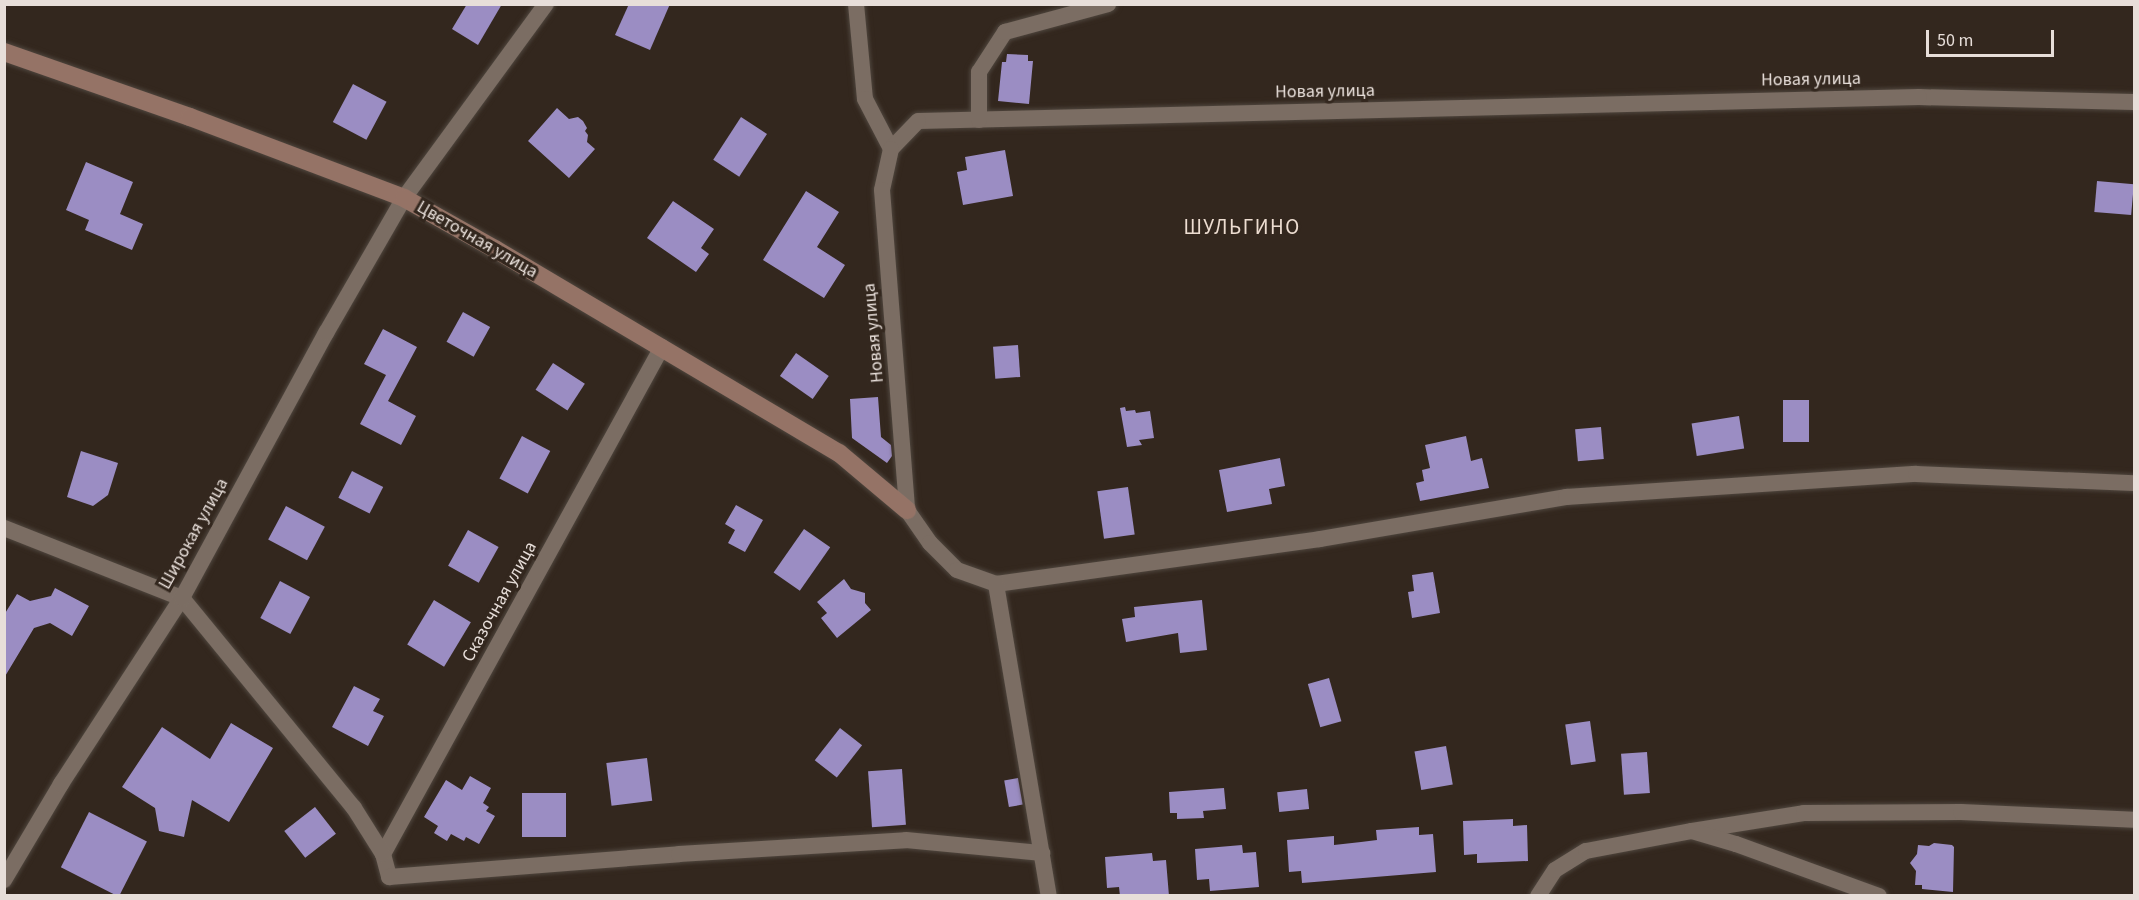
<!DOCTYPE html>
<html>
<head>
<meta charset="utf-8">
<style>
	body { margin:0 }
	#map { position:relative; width:2139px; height:900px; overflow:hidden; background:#33271e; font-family:"Source Sans 3",sans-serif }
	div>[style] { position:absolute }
	.building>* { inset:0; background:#9b8dc3; transform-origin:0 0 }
	.roads { filter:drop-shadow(0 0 2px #4f463e) drop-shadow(0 0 2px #4f463e) }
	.street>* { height:16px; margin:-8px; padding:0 8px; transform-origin:8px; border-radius:8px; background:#7b6d63 }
	.secondary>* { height:18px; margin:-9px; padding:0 9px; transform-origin:9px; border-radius:9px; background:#957366 }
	span { translate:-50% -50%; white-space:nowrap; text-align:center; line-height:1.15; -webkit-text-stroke:6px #33271e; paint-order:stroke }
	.street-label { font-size:18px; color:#e7ded9 }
	.quarter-label { font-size:21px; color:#edddd1; letter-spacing:1.5px }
	.frame { position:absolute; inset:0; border:6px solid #e7ded9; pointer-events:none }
	.scale { position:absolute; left:1926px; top:30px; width:128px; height:27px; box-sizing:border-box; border:3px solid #e7ded9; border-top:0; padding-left:8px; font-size:18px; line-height:21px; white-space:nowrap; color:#e7ded9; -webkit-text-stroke:4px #33271e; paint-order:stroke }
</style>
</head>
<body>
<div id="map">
	<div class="building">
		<div style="clip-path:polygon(467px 4px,502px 4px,478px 45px,452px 29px)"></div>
		<div style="clip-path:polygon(629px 4px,670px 4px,650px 50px,615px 35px)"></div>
		<div style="clip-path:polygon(1007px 54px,1028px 55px,1028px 61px,1033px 61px,1029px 104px,998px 101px,1002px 62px,1006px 62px)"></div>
		<div style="left:353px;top:84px;width:38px;height:43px;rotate:28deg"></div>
		<div style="clip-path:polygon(557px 108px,569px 119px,578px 117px,583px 121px,587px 128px,585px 131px,588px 135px,587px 142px,595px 149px,569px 178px,528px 141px)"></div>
		<div style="left:741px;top:117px;width:31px;height:51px;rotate:33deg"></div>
		<div style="clip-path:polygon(1005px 150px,1013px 196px,963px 205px,957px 172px,967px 170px,965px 157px)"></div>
		<div style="clip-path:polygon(86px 162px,133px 182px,120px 214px,143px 224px,132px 250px,85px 230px,89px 220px,66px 210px)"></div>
		<div style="left:2097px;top:181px;width:37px;height:31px;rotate:5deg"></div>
		<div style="clip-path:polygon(806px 191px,839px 212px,817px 247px,845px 265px,824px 298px,763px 260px)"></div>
		<div style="clip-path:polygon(673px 201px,714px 229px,701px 248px,709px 254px,696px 272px,647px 238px)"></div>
		<div style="left:463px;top:312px;width:31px;height:34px;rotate:29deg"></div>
		<div style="clip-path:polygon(383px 329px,417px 347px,388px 401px,416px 416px,401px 445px,360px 424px,386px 375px,364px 364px)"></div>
		<div style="left:1018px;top:345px;width:32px;height:25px;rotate:86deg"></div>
		<div style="left:796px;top:353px;width:40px;height:28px;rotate:35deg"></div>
		<div style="left:553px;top:363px;width:38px;height:32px;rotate:33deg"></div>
		<div style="clip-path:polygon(878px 397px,881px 437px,891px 445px,892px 456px,887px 463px,852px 438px,850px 399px)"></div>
		<div style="left:1783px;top:400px;width:26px;height:42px"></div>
		<div style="clip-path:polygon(1125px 407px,1126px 411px,1135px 410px,1136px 413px,1150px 411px,1154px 438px,1139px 440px,1142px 445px,1127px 447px,1120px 408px)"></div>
		<div style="left:1739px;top:416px;width:33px;height:48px;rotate:81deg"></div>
		<div style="left:1601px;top:427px;width:32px;height:26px;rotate:85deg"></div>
		<div style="left:522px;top:436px;width:32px;height:48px;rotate:28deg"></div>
		<div style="clip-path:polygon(1466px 436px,1471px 461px,1482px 458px,1489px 488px,1420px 501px,1416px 483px,1424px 481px,1422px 470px,1430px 468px,1425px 445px)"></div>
		<div style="clip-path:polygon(81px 451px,118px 463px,108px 495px,93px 506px,67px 497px)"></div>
		<div style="clip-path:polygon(1280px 458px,1285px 486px,1269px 489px,1272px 504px,1227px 512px,1219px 470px)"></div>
		<div style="left:352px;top:471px;width:35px;height:30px;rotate:27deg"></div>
		<div style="left:1128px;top:487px;width:48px;height:31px;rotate:82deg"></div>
		<div style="clip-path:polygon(736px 505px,763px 520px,745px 552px,728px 543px,735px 530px,725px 524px)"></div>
		<div style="left:286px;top:506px;width:44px;height:38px;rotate:28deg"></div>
		<div style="left:804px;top:529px;width:32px;height:53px;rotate:35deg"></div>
		<div style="left:468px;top:530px;width:35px;height:41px;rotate:29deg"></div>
		<div style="clip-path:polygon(1433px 572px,1440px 613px,1412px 618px,1408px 592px,1414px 591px,1412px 575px)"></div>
		<div style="clip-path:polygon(844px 579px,851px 589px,865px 593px,865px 603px,871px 610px,837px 638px,821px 618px,827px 613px,817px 602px)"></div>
		<div style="left:280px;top:581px;width:34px;height:42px;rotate:28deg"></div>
		<div style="clip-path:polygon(55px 588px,89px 606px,72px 636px,50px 623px,34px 628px,4px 678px,4px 615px,17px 594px,30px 601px,51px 596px)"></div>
		<div style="left:434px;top:600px;width:43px;height:52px;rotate:31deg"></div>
		<div style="clip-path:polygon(1202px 600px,1207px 650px,1180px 653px,1178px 633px,1126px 642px,1122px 619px,1135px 617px,1134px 607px)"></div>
		<div style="left:1329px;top:678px;width:45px;height:22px;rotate:74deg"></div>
		<div style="clip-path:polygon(354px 686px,380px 699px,373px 711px,384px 716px,368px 746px,332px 727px)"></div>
		<div style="left:1590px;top:721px;width:41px;height:25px;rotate:82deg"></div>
		<div style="clip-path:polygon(231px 723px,273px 748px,229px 822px,192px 800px,184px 837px,159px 831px,155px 808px,122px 787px,162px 727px,210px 759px)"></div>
		<div style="left:840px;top:728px;width:28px;height:41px;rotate:38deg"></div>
		<div style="left:1446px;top:746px;width:39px;height:32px;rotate:80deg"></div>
		<div style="left:1647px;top:752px;width:41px;height:26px;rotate:86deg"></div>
		<div style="left:647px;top:758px;width:43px;height:41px;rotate:83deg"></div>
		<div style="left:902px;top:769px;width:56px;height:34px;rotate:86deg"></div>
		<div style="clip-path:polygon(470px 776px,491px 788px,483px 803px,489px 807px,486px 811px,495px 816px,479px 844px,466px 837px,464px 841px,451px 834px,447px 841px,434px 833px,438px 826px,424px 817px,446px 780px,462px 790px)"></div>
		<div style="left:1018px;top:778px;width:27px;height:14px;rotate:80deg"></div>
		<div style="clip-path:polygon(1224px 788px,1226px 809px,1203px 811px,1204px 818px,1177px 819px,1177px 813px,1170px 813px,1169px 792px)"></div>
		<div style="left:1307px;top:789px;width:20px;height:30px;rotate:84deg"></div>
		<div style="left:522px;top:793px;width:44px;height:44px"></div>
		<div style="left:315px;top:807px;width:34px;height:39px;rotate:52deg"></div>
		<div style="left:89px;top:812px;width:65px;height:62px;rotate:27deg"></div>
		<div style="clip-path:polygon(1513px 819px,1513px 826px,1527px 825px,1528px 861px,1477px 863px,1477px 854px,1464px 855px,1463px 821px)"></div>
		<div style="clip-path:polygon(1419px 827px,1419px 835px,1433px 834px,1436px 872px,1302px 883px,1301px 871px,1289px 872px,1287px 840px,1334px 836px,1334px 845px,1361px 842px,1377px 840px,1376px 830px)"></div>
		<div style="clip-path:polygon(1934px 843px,1952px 845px,1954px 847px,1953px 892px,1922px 889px,1922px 885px,1915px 885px,1916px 871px,1910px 863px,1917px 854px,1918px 845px,1929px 846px)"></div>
		<div style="clip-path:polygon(1242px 845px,1243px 853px,1256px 852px,1259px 887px,1210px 891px,1209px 879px,1197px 880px,1195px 849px)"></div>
		<div style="clip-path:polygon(1152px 853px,1153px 861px,1166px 860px,1169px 896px,1120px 896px,1119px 887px,1107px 888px,1105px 857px)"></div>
	</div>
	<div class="roads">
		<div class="street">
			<div style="left:856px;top:4px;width:95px;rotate:84.6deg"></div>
			<div style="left:865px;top:99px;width:56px;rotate:62.5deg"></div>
			<div style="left:2134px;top:102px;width:215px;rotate:-178.7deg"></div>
			<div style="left:1919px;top:97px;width:1001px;rotate:178.63deg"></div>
			<div style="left:918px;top:121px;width:39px;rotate:134deg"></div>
			<div style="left:891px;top:149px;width:42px;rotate:102.4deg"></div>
			<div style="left:882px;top:190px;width:321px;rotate:85.5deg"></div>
			<div style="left:907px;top:510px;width:40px;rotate:55.1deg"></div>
			<div style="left:930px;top:543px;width:38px;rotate:45deg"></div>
			<div style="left:957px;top:570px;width:41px;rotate:19.7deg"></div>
			<div style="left:996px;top:584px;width:327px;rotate:-7.9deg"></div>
			<div style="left:1320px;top:539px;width:250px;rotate:-9.7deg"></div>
			<div style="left:1566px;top:497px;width:351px;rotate:-3.8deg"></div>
			<div style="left:1916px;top:474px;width:218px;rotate:2.4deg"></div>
			<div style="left:979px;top:120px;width:48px;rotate:-90deg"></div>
			<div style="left:979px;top:72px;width:48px;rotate:-57deg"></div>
			<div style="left:1005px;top:32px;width:107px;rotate:-15.2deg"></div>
			<div style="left:662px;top:347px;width:579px;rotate:118.82deg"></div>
			<div style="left:383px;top:854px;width:24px;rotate:75deg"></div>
			<div style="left:389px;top:877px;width:291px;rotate:-4.5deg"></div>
			<div style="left:679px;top:854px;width:227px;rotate:-3.5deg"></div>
			<div style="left:906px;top:840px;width:137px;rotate:5.5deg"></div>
			<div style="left:4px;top:528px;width:191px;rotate:21.5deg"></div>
			<div style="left:182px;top:598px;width:271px;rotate:50.7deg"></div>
			<div style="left:354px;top:808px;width:54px;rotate:57.8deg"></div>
			<div style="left:996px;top:584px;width:316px;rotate:80.4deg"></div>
			<div style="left:1692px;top:831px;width:113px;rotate:-9.1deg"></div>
			<div style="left:1804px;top:813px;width:157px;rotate:-0.4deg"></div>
			<div style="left:1961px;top:812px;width:173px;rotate:2.6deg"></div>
			<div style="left:4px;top:880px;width:112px;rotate:-59.3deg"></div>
			<div style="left:61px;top:784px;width:222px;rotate:-57deg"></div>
			<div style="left:182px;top:598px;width:302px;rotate:-61.5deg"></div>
			<div style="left:326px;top:333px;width:156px;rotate:-60deg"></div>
			<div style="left:404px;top:198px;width:240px;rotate:-53.8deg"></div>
			<div style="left:1538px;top:896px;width:31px;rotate:-57deg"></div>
			<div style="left:1555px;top:870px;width:36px;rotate:-32deg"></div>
			<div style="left:1586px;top:851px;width:108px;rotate:-10.7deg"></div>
			<div style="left:1692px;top:831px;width:46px;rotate:16.5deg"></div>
			<div style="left:1736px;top:844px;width:152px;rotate:20deg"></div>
		</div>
		<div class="secondary">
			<div style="left:4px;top:52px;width:197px;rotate:19.3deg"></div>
			<div style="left:190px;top:117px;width:229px;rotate:20.7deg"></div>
			<div style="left:404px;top:198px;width:104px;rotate:29.3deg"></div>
			<div style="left:495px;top:249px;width:400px;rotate:30.7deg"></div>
			<div style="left:839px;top:453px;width:89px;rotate:40deg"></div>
		</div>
	</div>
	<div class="street-label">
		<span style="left:1811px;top:80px;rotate:-1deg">Новая улица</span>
		<span style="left:1325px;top:92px;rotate:-1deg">Новая улица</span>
		<span style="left:477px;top:240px;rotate:30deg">Цветочная улица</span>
		<span style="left:874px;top:333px;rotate:-95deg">Новая улица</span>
		<span style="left:194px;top:534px;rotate:-61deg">Широкая улица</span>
		<span style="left:500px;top:602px;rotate:-61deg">Сказочная улица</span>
	</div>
	<div class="quarter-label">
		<span style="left:1242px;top:227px">ШУЛЬГИНО</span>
	</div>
	<div class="frame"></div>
	<div class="scale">50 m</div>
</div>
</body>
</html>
